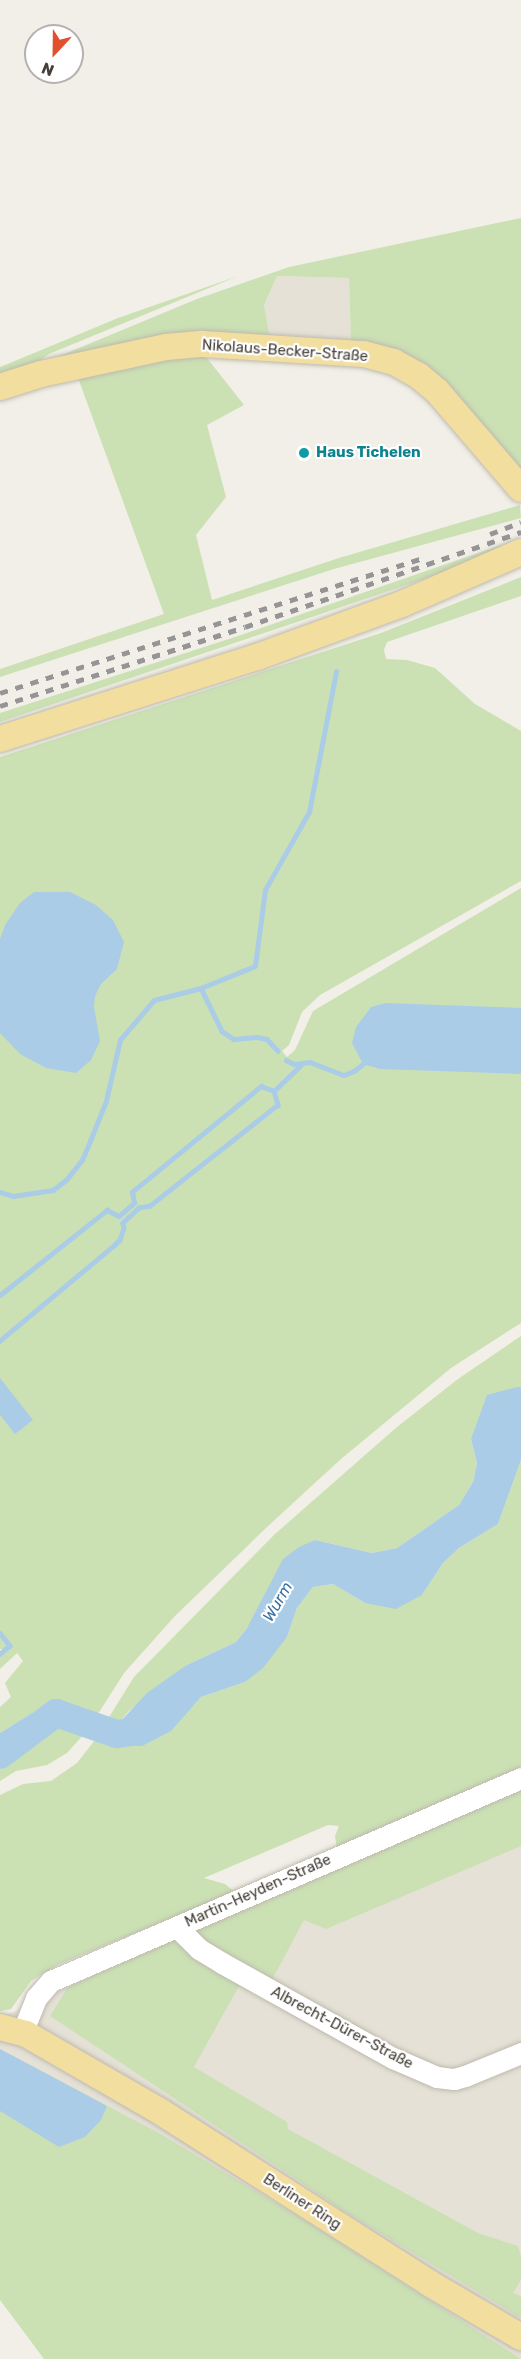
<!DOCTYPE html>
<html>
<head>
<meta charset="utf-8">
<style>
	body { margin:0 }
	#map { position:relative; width:521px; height:2359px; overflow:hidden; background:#f1efe7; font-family:Rubik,sans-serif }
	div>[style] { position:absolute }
	.residential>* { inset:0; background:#e5e1d6 }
	.green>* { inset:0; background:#cbe1b4 }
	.water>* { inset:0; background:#aacce7 }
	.stream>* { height:4.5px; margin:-2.25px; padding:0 2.25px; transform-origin:2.25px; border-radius:2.25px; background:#aacce7 }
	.river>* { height:28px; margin:-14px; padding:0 14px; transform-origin:14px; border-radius:14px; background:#aacce7 }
	.roads { filter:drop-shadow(0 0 2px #bfb9ae) drop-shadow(0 0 2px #bfb9ae) }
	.minor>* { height:21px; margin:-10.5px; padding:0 10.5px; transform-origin:10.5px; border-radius:10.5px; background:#fff }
	.major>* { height:26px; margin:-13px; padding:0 13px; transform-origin:13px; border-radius:13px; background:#f2de9f }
	.rail>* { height:4.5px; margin-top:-2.25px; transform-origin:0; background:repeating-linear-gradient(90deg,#959595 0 8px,transparent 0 16px) }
	.dots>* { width:16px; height:16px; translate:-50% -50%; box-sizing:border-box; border:3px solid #fff; border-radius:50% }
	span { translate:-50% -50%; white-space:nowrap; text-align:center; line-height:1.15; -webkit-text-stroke:4.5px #fff; paint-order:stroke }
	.street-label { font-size:15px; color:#443f37 }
	.culture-label { font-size:15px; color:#0d838f; font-weight:700 }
	.left { translate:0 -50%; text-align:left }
	.water-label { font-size:16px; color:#3d73a3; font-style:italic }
	.north { position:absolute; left:24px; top:24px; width:60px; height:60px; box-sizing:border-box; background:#fff; border:2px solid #b4b2af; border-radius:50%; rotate:202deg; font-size:16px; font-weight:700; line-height:24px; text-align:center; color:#443f37 }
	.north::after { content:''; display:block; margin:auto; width:21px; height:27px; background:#e1512f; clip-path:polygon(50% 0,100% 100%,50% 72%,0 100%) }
</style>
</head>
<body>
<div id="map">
	<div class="residential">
		<div style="clip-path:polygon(277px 276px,349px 278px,351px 345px,271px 343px,264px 305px)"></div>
		<div style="clip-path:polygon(521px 1797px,521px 2359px,0 2230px,0 2018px,354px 1858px)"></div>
	</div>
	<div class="green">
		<div style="clip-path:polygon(521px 218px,521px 475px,478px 423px,351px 345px,349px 278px,277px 276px,264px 305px,271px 343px,50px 360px,197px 299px,289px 267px)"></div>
		<div style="clip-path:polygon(238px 276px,49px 354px,31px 367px,0 377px,0 367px,22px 358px,118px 318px)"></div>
		<div style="clip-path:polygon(203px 353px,244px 405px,207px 425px,226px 497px,196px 535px,212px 600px,339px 558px,520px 505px,521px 518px,334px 569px,0 677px,0 669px,164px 614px,77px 375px)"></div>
		<div style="clip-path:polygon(501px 545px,503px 550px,442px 573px,0 722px,0 713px,238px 636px)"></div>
		<div style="clip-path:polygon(521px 577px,521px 596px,387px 642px,384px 650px,386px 659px,407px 660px,435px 668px,475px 704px,521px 731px,521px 881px,320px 995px,302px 1012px,289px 1045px,282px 1051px,287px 1057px,295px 1050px,313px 1011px,521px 888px,521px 1323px,451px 1368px,341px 1459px,267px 1527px,175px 1616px,124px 1673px,96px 1717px,54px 1704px,32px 1713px,0 1733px,0 1707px,11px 1697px,5px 1683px,23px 1661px,17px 1653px,0 1669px,0 1654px,6px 1650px,0 1649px,0 757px,381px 633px)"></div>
		<div style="clip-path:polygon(521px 1336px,521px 1387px,517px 1387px,471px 1439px,477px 1463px,473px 1482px,459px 1505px,397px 1548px,372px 1553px,315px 1540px,236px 1642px,185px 1666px,128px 1712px,118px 1724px,106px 1722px,134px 1677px,275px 1534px,397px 1427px,458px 1379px)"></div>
		<div style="clip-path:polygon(521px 1460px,521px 1771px,337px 1849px,335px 1836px,339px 1826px,328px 1825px,204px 1878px,225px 1884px,235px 1892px,57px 1965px,31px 1981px,11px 2009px,0 2011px,0 1795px,23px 1784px,51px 1781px,77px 1763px,95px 1740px,115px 1745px,193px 1706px,201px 1697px,245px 1682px,287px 1637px,297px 1608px,313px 1587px,333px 1584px,365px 1603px,422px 1595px,443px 1563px,459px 1548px,498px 1524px)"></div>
		<div style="clip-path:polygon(69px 1725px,86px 1732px,67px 1753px,47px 1765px,16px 1771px,0 1781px,0 1768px,44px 1733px)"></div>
		<div style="clip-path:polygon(521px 1786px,521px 1846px,326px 1929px,304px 1920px,272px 1980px,249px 1968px,194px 2067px,287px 2122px,288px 2129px,478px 2233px,518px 2246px,521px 2256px,521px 2280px,513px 2293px,521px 2296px,521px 2318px,352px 2216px,50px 2016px,68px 1987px)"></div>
		<div style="clip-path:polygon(0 2052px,13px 2056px,157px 2132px,309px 2223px,521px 2359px,44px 2359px,0 2300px)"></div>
	</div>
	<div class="water">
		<div style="clip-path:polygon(34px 892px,70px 892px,96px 905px,113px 920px,124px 942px,117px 969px,101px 984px,95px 996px,94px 1007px,100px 1041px,91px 1060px,76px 1073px,46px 1068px,20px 1054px,0 1033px,0 939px,5px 925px,20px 903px)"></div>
		<div style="clip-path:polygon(386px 1003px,521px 1008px,521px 1074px,380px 1069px,363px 1064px,352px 1043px,356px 1027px,371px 1007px)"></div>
		<div style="clip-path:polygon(0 1378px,33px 1420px,15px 1434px,0 1415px)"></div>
		<div style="clip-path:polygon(517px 1387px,521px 1387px,521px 1460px,498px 1524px,459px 1548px,443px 1563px,422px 1595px,396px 1609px,365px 1603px,333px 1584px,313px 1587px,297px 1608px,287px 1637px,263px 1668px,245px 1682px,201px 1697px,171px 1731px,142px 1746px,115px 1745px,95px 1740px,106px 1722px,118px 1724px,147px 1693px,185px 1666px,236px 1642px,247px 1628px,283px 1559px,299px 1547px,315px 1540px,372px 1553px,397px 1548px,459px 1505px,473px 1482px,477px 1463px,471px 1439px,487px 1395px)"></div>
		<div style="clip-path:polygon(54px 1704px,96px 1717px,86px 1732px,69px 1725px,44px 1733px,0 1768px,0 1733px,32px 1713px)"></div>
		<div style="clip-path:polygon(0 2049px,107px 2106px,101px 2120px,85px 2137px,59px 2147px,0 2111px)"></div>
	</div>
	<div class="stream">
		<div style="left:201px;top:988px;width:48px;rotate:64deg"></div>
		<div style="left:222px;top:1031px;width:14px;rotate:34deg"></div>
		<div style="left:234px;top:1039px;width:23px;rotate:-5deg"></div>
		<div style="left:257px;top:1037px;width:10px;rotate:11deg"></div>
		<div style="left:267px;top:1039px;width:16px;rotate:47deg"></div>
		<div style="left:286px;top:1060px;width:9px;rotate:27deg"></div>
		<div style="left:294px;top:1064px;width:16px;rotate:-7deg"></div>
		<div style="left:310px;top:1062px;width:36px;rotate:21deg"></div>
		<div style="left:344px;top:1075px;width:11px;rotate:-22deg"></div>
		<div style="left:354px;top:1071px;width:11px;rotate:-38deg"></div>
		<div style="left:274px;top:1091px;width:37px;rotate:-44deg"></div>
		<div style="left:0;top:1192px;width:14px;rotate:17deg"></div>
		<div style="left:13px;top:1196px;width:40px;rotate:-8.5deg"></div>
		<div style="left:53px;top:1190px;width:18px;rotate:-38deg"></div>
		<div style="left:67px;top:1179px;width:24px;rotate:-52deg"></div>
		<div style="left:82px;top:1160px;width:21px;rotate:-67deg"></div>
		<div style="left:90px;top:1141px;width:43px;rotate:-68.2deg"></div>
		<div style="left:106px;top:1101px;width:63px;rotate:-77.1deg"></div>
		<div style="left:120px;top:1040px;width:52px;rotate:-49.6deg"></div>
		<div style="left:154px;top:1000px;width:49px;rotate:-14.3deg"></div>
		<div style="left:201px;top:988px;width:58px;rotate:-22.2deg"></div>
		<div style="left:255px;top:966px;width:77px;rotate:-82.5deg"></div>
		<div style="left:265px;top:890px;width:90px;rotate:-60.6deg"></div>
		<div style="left:309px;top:812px;width:143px;rotate:-79.1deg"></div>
		<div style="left:0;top:1295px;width:137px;rotate:-38.5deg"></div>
		<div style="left:107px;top:1210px;width:13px;rotate:27deg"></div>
		<div style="left:119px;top:1216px;width:20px;rotate:-41deg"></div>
		<div style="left:134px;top:1203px;width:11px;rotate:-100deg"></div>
		<div style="left:132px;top:1192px;width:167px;rotate:-39.4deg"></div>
		<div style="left:261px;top:1086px;width:14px;rotate:21deg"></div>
		<div style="left:274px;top:1091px;width:15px;rotate:74deg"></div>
		<div style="left:278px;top:1105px;width:163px;rotate:141.7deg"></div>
		<div style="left:150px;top:1206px;width:11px;rotate:170deg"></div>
		<div style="left:139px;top:1208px;width:22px;rotate:137deg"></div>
		<div style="left:123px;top:1223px;width:5px;rotate:79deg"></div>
		<div style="left:124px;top:1228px;width:13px;rotate:108deg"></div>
		<div style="left:120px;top:1240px;width:7px;rotate:135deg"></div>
		<div style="left:115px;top:1245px;width:150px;rotate:140.1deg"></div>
		<div style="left:0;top:1633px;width:16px;rotate:52deg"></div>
		<div style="left:10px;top:1646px;width:13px;rotate:141deg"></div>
	</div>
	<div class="river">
		<div style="left:0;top:1755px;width:70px;rotate:-36.9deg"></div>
		<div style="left:56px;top:1713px;width:65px;rotate:19deg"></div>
		<div style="left:117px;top:1734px;width:21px;rotate:-8deg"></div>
	</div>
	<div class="roads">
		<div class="minor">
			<div style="left:177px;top:1927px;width:31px;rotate:45deg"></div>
			<div style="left:199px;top:1949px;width:27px;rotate:31deg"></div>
			<div style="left:222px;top:1963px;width:196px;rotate:29.1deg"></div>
			<div style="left:393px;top:2058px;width:48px;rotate:23.4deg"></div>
			<div style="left:437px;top:2077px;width:17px;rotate:7deg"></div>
			<div style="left:454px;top:2079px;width:11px;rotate:-15deg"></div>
			<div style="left:465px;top:2076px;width:61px;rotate:-22.3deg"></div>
			<div style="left:22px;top:2033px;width:38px;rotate:-68deg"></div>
			<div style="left:36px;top:1998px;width:23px;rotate:-49deg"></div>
			<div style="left:51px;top:1981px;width:512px;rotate:-23.36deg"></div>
		</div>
		<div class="major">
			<div style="left:0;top:387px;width:43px;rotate:-17.6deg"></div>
			<div style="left:41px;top:374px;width:128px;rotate:-12.2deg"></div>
			<div style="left:166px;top:347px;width:37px;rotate:-5deg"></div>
			<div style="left:203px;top:344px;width:161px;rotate:3.6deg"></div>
			<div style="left:364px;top:354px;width:31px;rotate:15deg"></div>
			<div style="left:394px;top:362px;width:29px;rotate:29deg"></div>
			<div style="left:419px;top:376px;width:23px;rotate:40deg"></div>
			<div style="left:437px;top:391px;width:129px;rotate:49.4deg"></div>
			<div style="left:0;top:739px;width:270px;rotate:-17.7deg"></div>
			<div style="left:257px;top:657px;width:154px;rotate:-20.1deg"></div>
			<div style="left:402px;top:604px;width:130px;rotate:-23.6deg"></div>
			<div style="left:0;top:2027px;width:27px;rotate:15deg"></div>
			<div style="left:26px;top:2034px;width:156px;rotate:30deg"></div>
			<div style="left:161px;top:2112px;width:318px;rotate:32.5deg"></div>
			<div style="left:429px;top:2283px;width:107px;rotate:30.4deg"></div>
		</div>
	</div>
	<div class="rail">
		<div style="left:490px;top:534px;width:33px;rotate:-21deg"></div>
		<div style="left:0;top:693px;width:446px;rotate:-17.7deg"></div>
		<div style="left:0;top:706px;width:257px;rotate:-17.9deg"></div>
		<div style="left:245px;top:627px;width:292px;rotate:-19deg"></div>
	</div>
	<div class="dots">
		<div style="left:304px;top:453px;background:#0f9aa8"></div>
	</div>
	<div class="street-label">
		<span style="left:285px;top:351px;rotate:4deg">Nikolaus-Becker-Straße</span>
		<span style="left:258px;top:1891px;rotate:-24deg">Martin-Heyden-Straße</span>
		<span style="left:342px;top:2028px;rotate:28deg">Albrecht-Dürer-Straße</span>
		<span style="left:302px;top:2202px;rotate:33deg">Berliner Ring</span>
	</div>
	<div class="culture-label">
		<span class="left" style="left:316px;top:453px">Haus Tichelen</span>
	</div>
	<div class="water-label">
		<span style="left:278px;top:1602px;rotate:-60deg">Wurm</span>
	</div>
	<div class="north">N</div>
</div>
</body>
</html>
